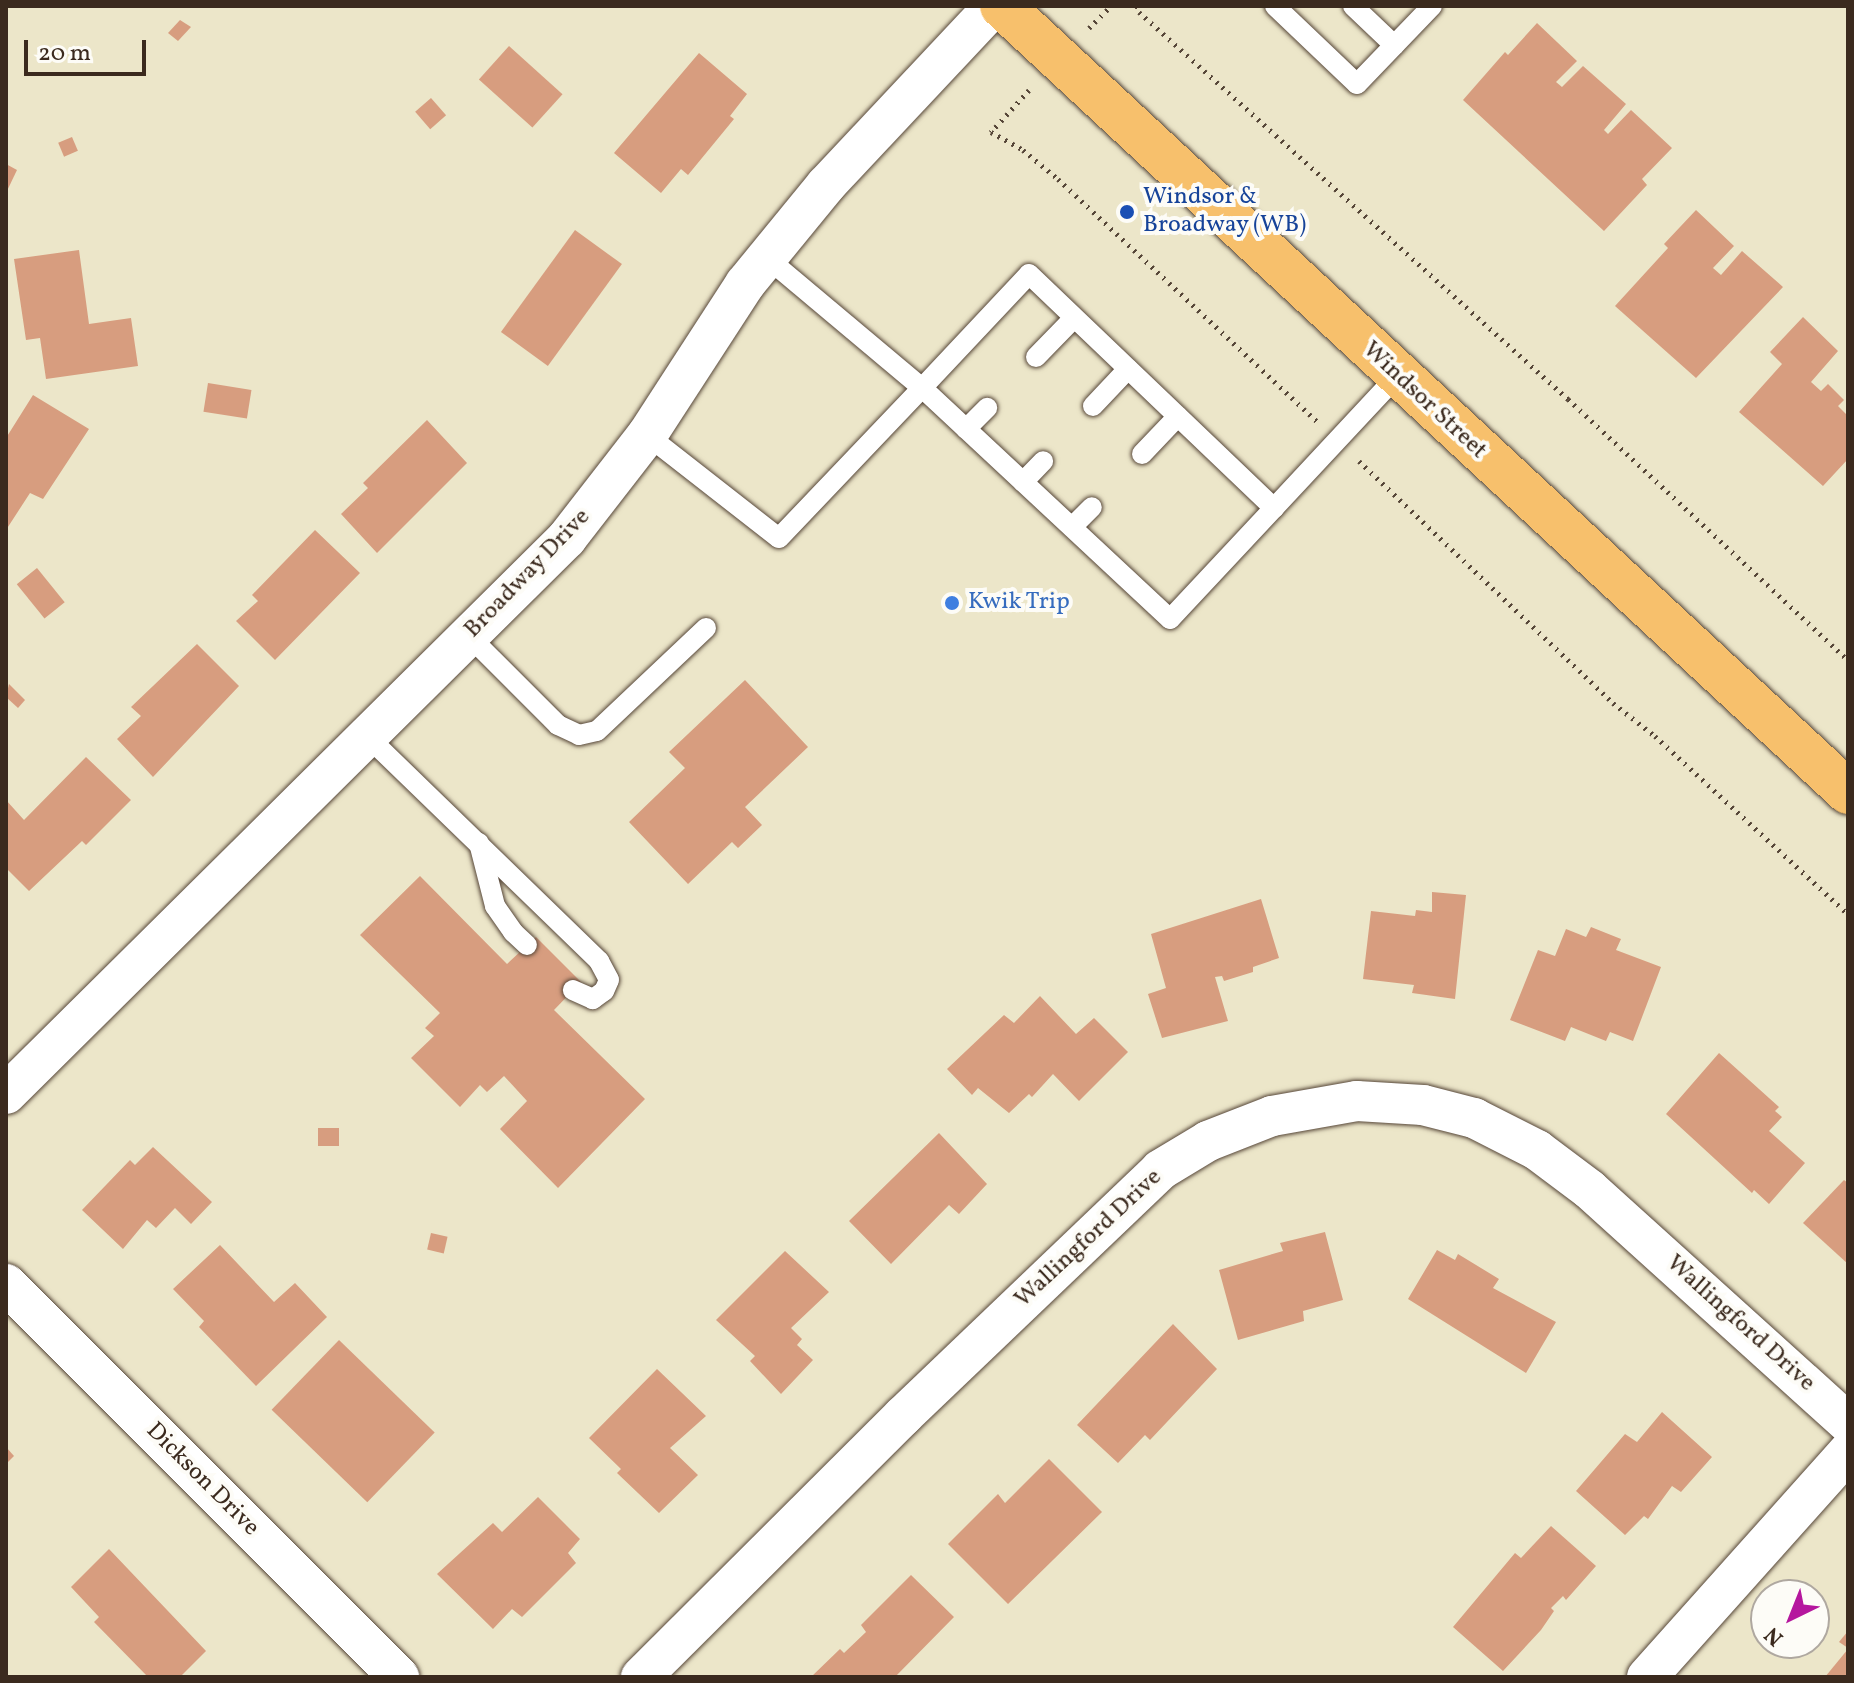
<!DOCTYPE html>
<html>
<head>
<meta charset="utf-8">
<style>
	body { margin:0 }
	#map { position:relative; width:1854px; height:1683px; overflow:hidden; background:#ece6c9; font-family:Vollkorn,serif }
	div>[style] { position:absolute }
	.building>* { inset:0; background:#d79d7f; transform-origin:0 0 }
	.path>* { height:5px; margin-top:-2.5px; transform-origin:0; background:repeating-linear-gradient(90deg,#564638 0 2px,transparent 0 8px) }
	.roads { filter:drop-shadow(0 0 2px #564638) drop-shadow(0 0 2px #564638) }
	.lane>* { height:20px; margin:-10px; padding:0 10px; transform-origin:10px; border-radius:10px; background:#fff }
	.street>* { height:40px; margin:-20px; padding:0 20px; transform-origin:20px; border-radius:20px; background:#fff }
	.primary>* { height:44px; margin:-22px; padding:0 22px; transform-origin:22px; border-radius:22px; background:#f7c06c }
	.dots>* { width:22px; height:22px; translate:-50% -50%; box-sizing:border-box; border:4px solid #fdfcf7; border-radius:50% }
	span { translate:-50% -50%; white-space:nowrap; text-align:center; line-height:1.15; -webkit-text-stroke:8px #fdfcf7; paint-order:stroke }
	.transit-label { font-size:24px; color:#164399 }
	.left { translate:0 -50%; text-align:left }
	.street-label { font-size:24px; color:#3b2a1e }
	.shop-label { font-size:24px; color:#366cbe }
	.frame { position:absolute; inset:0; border:8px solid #3b2a1e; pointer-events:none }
	.north { position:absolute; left:1750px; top:1579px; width:80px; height:80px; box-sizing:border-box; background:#fdfcf7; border:2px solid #afa8a0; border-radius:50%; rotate:223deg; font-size:22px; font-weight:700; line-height:32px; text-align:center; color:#3b2a1e }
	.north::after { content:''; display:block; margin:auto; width:28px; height:36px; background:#b5179e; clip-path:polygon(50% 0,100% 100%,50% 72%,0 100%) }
	.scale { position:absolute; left:24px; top:40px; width:122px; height:36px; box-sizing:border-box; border:4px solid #3b2a1e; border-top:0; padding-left:10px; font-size:24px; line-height:28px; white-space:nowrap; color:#3b2a1e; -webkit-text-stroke:6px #fdfcf7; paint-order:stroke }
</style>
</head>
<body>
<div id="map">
	<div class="building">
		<div style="clip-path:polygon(180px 20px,191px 27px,178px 41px,168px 33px)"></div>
		<div style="clip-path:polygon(1537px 23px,1577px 61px,1556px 82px,1562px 87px,1583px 66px,1626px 104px,1604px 130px,1608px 134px,1631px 110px,1672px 148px,1642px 179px,1647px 185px,1604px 231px,1463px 100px,1505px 52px,1508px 55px)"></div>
		<div style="left:509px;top:46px;width:72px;height:45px;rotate:42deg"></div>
		<div style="clip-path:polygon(699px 53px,747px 94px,730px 116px,734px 119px,688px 175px,681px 169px,661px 193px,614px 153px)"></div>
		<div style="left:431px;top:98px;width:23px;height:21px;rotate:49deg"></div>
		<div style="left:72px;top:137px;width:15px;height:15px;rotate:67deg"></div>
		<div style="clip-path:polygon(6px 164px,17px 170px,6px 193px)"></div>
		<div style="clip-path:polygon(1696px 210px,1734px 246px,1713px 268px,1721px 275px,1742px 251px,1783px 287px,1696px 378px,1615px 306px,1668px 248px,1664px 244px)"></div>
		<div style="left:575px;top:230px;width:58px;height:126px;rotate:36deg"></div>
		<div style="clip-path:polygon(79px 250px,89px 324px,131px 318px,138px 366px,46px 379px,40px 338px,26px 340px,14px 259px)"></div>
		<div style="clip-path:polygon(1803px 317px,1838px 351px,1811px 382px,1821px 391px,1828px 384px,1844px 400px,1838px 406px,1848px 416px,1848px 459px,1823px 486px,1739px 412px,1782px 364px,1770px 352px)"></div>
		<div style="left:208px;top:383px;width:44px;height:29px;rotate:9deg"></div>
		<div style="clip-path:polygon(33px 395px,89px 429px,43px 499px,30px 493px,6px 530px,6px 438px)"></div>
		<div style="clip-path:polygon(427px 420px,467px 463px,377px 553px,341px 514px,368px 488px,363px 483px)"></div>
		<div style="clip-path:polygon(315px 530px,360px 573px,275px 660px,236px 621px,258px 601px,252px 595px)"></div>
		<div style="left:37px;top:568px;width:44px;height:26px;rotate:51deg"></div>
		<div style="clip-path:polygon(197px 644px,239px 686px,153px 777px,117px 739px,141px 716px,131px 707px)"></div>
		<div style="clip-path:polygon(745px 680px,808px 747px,745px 807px,762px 825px,738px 848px,732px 842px,688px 884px,629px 822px,685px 768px,669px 752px)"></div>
		<div style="clip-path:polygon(9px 684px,25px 700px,18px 708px,6px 697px)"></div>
		<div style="clip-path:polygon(86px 757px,131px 800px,86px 845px,82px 841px,29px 891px,6px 868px,6px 800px,24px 820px)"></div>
		<div style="clip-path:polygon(420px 876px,507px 964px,536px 937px,581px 982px,554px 1010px,645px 1099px,558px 1188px,500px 1129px,527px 1101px,504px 1076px,487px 1092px,480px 1085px,460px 1107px,411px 1058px,434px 1036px,425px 1028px,440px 1013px,360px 935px)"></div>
		<div style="clip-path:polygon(1432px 892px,1466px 895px,1455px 999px,1412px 993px,1414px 985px,1363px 979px,1371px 911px,1415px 916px,1416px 910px,1432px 912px)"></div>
		<div style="clip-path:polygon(1261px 899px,1279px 958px,1253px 967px,1253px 972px,1224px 981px,1222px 976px,1215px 977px,1228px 1021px,1162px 1038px,1148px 994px,1166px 988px,1151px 934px)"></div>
		<div style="clip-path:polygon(1591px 927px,1621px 939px,1616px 950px,1661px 967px,1633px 1041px,1610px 1032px,1606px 1041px,1571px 1027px,1565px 1041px,1510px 1020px,1538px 950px,1555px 956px,1566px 929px,1586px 937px)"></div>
		<div style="clip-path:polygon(1040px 996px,1076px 1034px,1094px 1018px,1128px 1052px,1079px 1101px,1053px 1074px,1032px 1097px,1029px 1094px,1009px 1113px,978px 1088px,972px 1095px,947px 1069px,1004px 1015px,1014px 1023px)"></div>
		<div style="clip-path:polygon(1719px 1053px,1779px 1107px,1775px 1111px,1782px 1117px,1769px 1131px,1805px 1163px,1769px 1204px,1754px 1190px,1752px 1193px,1666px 1114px)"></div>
		<div style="left:318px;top:1128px;width:21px;height:18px"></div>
		<div style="clip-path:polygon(939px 1133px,987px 1184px,959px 1214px,949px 1205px,891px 1264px,849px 1221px)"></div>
		<div style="clip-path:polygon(153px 1147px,212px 1202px,191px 1224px,175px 1208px,156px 1228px,147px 1220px,123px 1249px,82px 1210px,130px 1160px,135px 1165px)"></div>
		<div style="clip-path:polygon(1844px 1180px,1848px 1183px,1848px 1264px,1803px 1223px)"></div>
		<div style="clip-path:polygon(1325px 1232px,1343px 1300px,1303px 1311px,1304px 1321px,1238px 1340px,1219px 1270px,1283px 1251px,1280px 1243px)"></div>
		<div style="left:431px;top:1233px;width:17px;height:17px;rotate:13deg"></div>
		<div style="clip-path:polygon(220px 1245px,274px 1302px,295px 1283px,327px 1317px,256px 1386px,199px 1327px,204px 1321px,173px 1289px)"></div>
		<div style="clip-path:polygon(1437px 1250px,1455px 1260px,1458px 1254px,1499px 1279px,1493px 1288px,1556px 1322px,1526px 1373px,1408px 1299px)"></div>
		<div style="clip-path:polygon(785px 1251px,829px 1292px,791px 1328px,802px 1339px,797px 1345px,813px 1360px,781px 1394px,750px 1361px,755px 1356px,716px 1320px)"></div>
		<div style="clip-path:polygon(1173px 1324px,1217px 1369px,1150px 1440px,1145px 1435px,1118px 1463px,1077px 1425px)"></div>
		<div style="left:339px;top:1340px;width:133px;height:97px;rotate:44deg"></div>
		<div style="clip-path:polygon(657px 1369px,706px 1416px,670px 1448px,698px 1475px,659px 1513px,617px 1473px,621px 1469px,589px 1438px)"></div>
		<div style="clip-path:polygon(1662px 1412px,1712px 1457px,1681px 1492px,1672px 1486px,1648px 1519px,1644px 1516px,1625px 1535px,1576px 1491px,1625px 1434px,1637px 1442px)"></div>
		<div style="clip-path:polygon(6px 1447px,14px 1456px,6px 1464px)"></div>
		<div style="clip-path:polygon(1049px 1459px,1102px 1512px,1008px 1604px,948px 1544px,998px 1494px,1005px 1503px)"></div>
		<div style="clip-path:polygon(538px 1497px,580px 1539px,568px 1553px,576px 1563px,522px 1617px,512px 1609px,493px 1629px,437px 1574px,493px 1523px,502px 1532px)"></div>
		<div style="clip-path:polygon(1551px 1526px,1596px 1566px,1566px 1600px,1563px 1596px,1551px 1608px,1554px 1611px,1541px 1630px,1503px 1671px,1453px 1627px,1515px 1553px,1521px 1558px)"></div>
		<div style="clip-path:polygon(109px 1549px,206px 1651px,180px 1677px,148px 1677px,94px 1622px,99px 1617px,71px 1587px)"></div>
		<div style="clip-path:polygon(911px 1575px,954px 1617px,895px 1677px,811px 1677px,840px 1649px,844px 1653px,866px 1632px,861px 1625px)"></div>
		<div style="clip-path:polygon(1848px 1631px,1848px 1648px,1839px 1642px)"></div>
		<div style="clip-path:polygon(1848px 1649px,1848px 1677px,1825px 1677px)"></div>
	</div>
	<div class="path">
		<div style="left:1137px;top:6px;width:6px;rotate:72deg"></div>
		<div style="left:1139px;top:12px;width:578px;rotate:42.05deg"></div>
		<div style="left:1568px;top:399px;width:383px;rotate:43deg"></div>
		<div style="left:1089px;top:28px;width:31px;rotate:-45deg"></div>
		<div style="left:1029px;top:90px;width:57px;rotate:132.1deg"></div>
		<div style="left:991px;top:132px;width:37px;rotate:29deg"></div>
		<div style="left:1023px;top:150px;width:45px;rotate:39.6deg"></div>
		<div style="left:1058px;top:179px;width:354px;rotate:43.1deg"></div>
		<div style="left:1359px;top:461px;width:351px;rotate:43.6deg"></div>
		<div style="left:1613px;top:703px;width:53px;rotate:38.2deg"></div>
		<div style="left:1655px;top:736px;width:263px;rotate:42.7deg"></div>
	</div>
	<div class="roads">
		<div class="lane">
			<div style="left:1275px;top:6px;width:113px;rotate:43.6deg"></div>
			<div style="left:1357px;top:84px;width:108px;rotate:-46.1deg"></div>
			<div style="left:1353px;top:6px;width:57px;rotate:43.6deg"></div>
			<div style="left:1036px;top:357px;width:54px;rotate:-45.7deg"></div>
			<div style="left:1093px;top:406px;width:51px;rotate:-46.6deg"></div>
			<div style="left:966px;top:429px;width:30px;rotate:-45deg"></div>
			<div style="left:647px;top:435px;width:167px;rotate:38deg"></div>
			<div style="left:779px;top:538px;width:207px;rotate:-46.4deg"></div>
			<div style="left:922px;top:388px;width:204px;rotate:-140deg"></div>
			<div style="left:1142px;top:454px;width:52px;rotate:-46.5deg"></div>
			<div style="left:1023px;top:482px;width:29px;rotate:-46deg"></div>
			<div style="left:1274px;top:508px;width:152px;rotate:133.1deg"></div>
			<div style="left:1170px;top:619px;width:339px;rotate:-137deg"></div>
			<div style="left:922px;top:388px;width:156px;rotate:-46.8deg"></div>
			<div style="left:1029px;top:274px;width:339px;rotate:43.7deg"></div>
			<div style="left:1274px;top:508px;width:180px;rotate:-47deg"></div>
			<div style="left:1072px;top:527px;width:28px;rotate:-45deg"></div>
			<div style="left:469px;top:636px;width:126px;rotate:45deg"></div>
			<div style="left:558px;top:725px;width:23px;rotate:25deg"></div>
			<div style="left:579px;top:735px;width:18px;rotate:-13deg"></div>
			<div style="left:597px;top:731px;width:150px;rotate:-43.4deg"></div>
			<div style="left:368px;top:737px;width:322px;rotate:44.1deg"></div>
			<div style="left:599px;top:961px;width:21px;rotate:62deg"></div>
			<div style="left:609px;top:980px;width:12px;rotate:114deg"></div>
			<div style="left:604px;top:991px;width:14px;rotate:144deg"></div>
			<div style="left:593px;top:999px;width:22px;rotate:-156deg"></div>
			<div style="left:479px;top:843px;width:65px;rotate:75.7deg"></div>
			<div style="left:495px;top:906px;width:32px;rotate:55deg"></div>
			<div style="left:513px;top:932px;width:19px;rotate:43deg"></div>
		</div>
		<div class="street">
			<div style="left:6px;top:1094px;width:790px;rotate:-44.74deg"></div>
			<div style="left:567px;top:538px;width:130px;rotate:-52.2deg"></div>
			<div style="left:647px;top:435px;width:180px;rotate:-57deg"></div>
			<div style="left:745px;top:284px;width:128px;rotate:-50.7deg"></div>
			<div style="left:826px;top:185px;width:245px;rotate:-46.8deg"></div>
			<div style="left:6px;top:1284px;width:556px;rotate:45deg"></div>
			<div style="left:641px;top:1677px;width:370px;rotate:-44.9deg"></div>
			<div style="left:903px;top:1416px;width:356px;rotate:-43.7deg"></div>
			<div style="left:1160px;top:1170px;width:56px;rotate:-31.1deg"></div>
			<div style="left:1208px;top:1141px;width:69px;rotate:-21.3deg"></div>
			<div style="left:1272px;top:1116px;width:86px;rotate:-10deg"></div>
			<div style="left:1357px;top:1101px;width:66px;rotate:3.5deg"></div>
			<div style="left:1423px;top:1105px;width:53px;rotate:14.3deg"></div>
			<div style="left:1474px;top:1118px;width:71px;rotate:26.9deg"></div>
			<div style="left:1537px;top:1150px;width:65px;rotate:36.9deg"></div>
			<div style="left:1589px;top:1189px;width:349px;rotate:42.1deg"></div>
			<div style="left:1647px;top:1677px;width:302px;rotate:-48.2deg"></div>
		</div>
		<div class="primary">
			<div style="left:1002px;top:6px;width:1155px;rotate:42.89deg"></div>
		</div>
	</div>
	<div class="dots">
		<div style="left:1127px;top:212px;background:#1a4fb4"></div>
		<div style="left:952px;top:603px;background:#3f7fe0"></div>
	</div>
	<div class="transit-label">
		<span class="left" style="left:1143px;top:212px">Windsor &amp;<br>Broadway (WB)</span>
	</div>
	<div class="street-label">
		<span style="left:1424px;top:401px;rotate:43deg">Windsor Street</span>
		<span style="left:528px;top:574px;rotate:-46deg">Broadway Drive</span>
		<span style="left:1089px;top:1239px;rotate:-43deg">Wallingford Drive</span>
		<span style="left:1740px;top:1324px;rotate:42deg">Wallingford Drive</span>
		<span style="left:202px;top:1480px;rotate:45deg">Dickson Drive</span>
	</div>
	<div class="shop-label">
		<span class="left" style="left:968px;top:603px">Kwik Trip</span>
	</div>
	<div class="frame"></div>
	<div class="north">N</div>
	<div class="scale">20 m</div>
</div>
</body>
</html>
